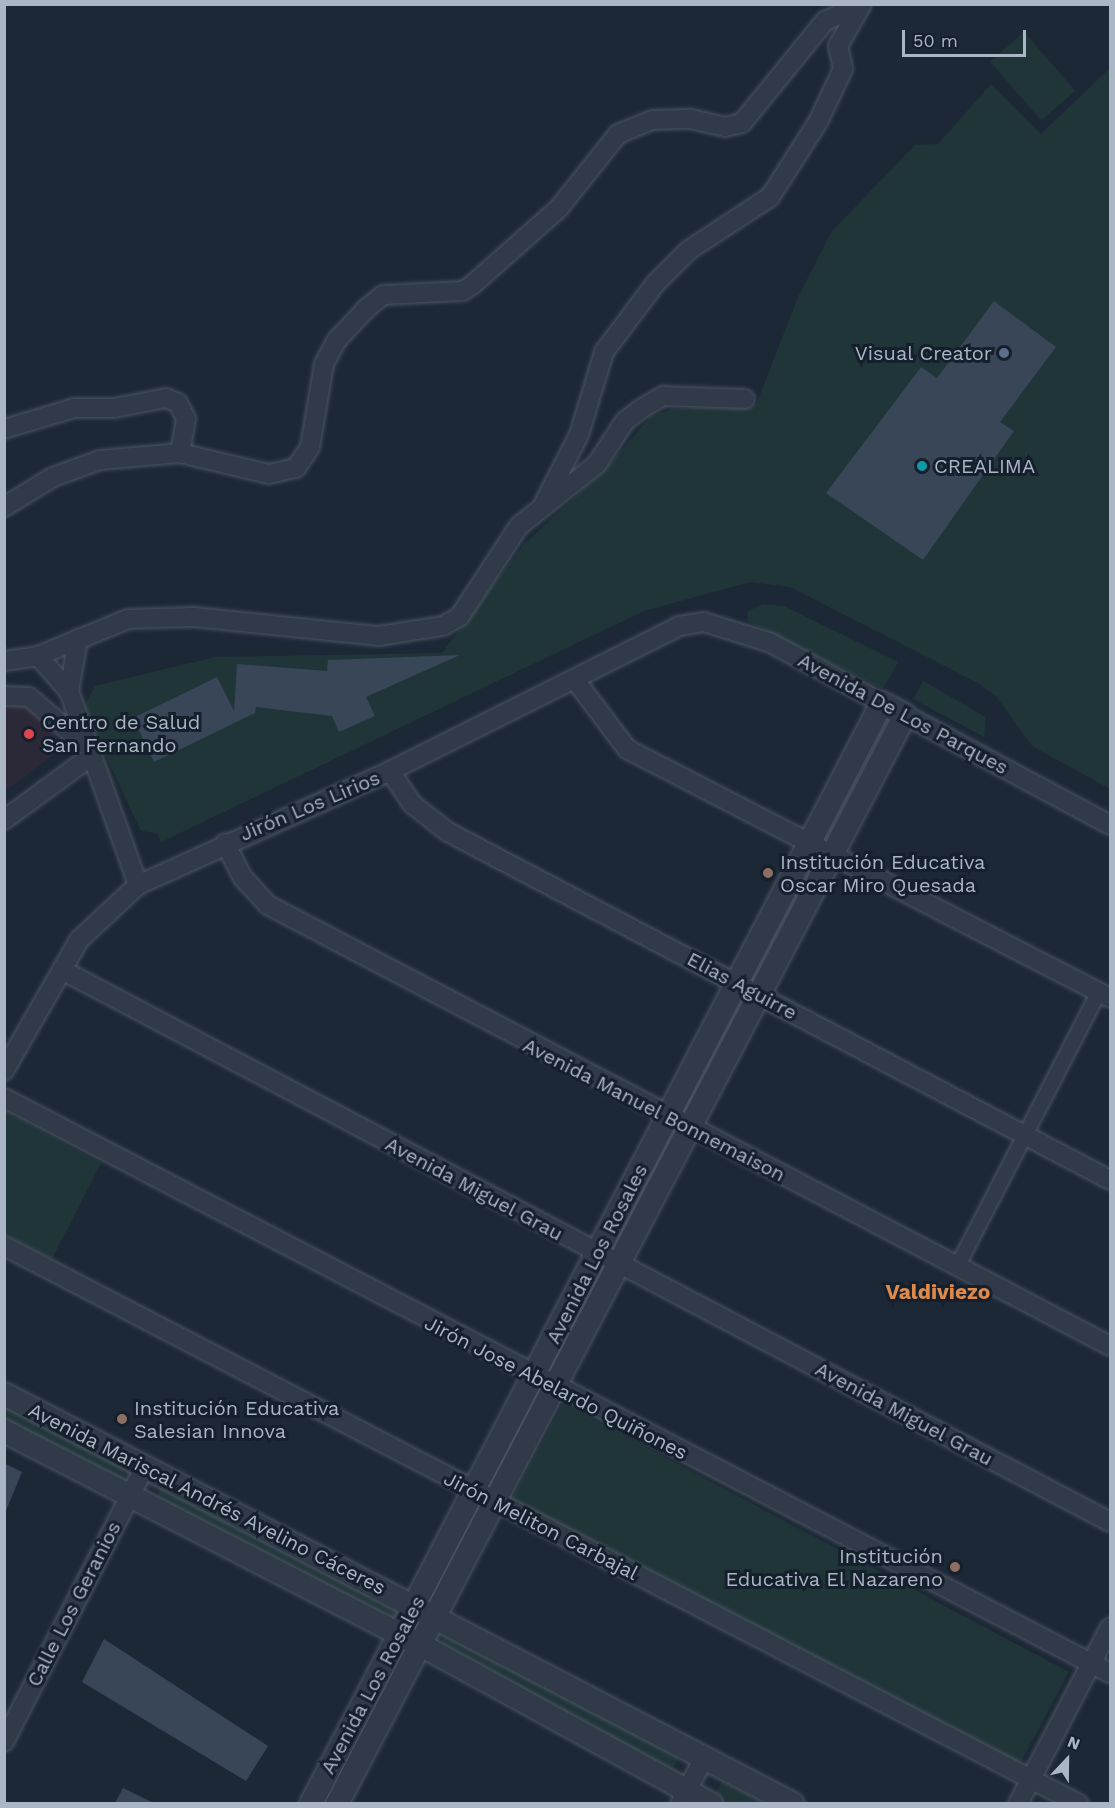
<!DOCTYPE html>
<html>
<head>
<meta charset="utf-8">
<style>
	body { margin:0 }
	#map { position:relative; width:1115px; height:1808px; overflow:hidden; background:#1d2837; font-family:"Work Sans",sans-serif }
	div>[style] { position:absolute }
	.medical>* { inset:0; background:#2b2938 }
	.green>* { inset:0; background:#1f3538; transform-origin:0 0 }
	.building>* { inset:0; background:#384658 }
	.roads { filter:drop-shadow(0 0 2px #4b5563) drop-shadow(0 0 2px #4b5563) }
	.pedestrian>* { height:14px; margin:-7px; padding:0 7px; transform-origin:7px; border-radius:7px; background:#303a48 }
	.minor>* { height:18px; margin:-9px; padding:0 9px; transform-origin:9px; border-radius:9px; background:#303a48 }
	.tertiary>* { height:22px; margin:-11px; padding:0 11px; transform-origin:11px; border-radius:11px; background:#303a48 }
	.dots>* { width:16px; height:16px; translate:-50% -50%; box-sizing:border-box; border:3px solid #161f2c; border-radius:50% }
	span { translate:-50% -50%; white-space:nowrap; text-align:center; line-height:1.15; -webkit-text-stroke:6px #161f2c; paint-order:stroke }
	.poi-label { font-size:20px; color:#aab5c5 }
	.right { translate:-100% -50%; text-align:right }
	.left { translate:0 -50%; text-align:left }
	.street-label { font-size:20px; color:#aab5c5 }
	.neighbourhood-label { font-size:21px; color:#dd8a4d; font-weight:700 }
	.frame { position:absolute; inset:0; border:6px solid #aab5c5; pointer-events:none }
	.north { position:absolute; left:1037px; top:1730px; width:60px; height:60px; -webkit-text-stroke:4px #161f2c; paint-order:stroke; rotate:22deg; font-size:16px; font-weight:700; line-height:24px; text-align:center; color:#aab5c5 }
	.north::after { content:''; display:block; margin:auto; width:21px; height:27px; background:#aab5c5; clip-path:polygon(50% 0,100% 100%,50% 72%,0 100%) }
	.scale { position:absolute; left:902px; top:30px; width:124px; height:27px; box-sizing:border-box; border:3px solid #aab5c5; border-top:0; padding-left:8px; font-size:18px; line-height:21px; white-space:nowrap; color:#aab5c5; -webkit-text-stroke:4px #161f2c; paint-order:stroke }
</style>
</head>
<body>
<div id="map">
	<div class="medical">
		<div style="clip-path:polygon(25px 705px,48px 719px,61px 749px,5px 791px,4px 708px)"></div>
	</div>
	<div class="green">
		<div style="left:1024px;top:32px;width:78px;height:45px;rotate:49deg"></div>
		<div style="clip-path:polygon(1110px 68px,1110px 789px,1032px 746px,996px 696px,978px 683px,790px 587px,750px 582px,644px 611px,161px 842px,157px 833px,141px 831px,83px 708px,95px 686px,215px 657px,442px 653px,523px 545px,605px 469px,651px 416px,672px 409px,756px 405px,798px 297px,832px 231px,915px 145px,938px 144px,991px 84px,1041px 134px)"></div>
		<div style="clip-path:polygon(763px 604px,784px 606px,898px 662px,883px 689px,747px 621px,748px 611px)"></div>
		<div style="clip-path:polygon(923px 681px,986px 717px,984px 737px,913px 699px)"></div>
		<div style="clip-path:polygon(4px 1111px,101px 1163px,52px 1259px,5px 1235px)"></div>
		<div style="left:563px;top:1403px;width:573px;height:109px;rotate:28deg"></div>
		<div style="clip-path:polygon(4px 1404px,125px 1469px,124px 1481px,5px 1424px)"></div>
		<div style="left:163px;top:1484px;width:270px;height:16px;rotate:28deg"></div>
		<div style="left:446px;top:1633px;width:264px;height:15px;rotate:28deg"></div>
		<div style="clip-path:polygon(722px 1781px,766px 1803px,727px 1803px,713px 1797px)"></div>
	</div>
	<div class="building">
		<div style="clip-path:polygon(994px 301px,1056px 347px,1000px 422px,1014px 431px,923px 560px,826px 493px,921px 367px,937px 378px)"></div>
		<div style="clip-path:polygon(460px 655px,366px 697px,375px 716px,339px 732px,332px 716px,256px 707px,255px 713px,154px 762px,133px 718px,217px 677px,234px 711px,237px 664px,327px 671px,328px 660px)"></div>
		<div style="clip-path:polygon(4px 1463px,22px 1472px,5px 1513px,4px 1513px)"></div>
		<div style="clip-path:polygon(104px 1639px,268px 1746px,246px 1781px,82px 1682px)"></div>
		<div style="clip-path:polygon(123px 1788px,154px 1803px,115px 1803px)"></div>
	</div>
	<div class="roads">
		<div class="pedestrian">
			<div style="left:958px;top:1265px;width:307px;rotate:-62.7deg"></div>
		</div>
		<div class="minor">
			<div style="left:4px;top:429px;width:73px;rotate:-16.7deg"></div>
			<div style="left:74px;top:408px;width:40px"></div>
			<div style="left:114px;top:408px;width:53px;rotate:-10.9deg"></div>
			<div style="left:166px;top:398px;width:13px;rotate:23deg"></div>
			<div style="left:178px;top:403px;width:18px;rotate:63deg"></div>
			<div style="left:186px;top:419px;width:35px;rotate:100deg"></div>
			<div style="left:544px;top:503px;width:76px;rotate:-62.8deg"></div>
			<div style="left:579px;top:435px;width:87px;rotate:-73.2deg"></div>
			<div style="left:604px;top:352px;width:85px;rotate:-53.1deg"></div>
			<div style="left:655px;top:284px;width:48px;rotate:-45deg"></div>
			<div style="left:689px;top:250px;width:97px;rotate:-33.2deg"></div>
			<div style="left:770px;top:197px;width:89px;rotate:-57.4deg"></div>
			<div style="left:818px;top:122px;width:59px;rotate:-64.7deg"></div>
			<div style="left:843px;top:69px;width:24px;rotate:-102deg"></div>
			<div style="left:838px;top:46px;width:48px;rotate:-60.3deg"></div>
			<div style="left:4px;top:507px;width:57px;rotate:-31.5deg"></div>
			<div style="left:53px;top:477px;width:50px;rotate:-19.9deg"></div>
			<div style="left:100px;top:460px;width:80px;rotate:-5deg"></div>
			<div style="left:180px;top:453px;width:91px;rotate:13.3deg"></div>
			<div style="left:269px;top:474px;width:28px;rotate:-13deg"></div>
			<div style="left:296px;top:468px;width:25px;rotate:-56deg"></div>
			<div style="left:310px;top:447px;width:84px;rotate:-80.4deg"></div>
			<div style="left:324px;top:364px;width:27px;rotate:-62deg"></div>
			<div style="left:337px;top:340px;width:44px;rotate:-46.8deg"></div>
			<div style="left:367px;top:308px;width:21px;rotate:-39deg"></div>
			<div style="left:383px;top:295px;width:80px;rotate:-2.9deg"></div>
			<div style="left:463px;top:291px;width:11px;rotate:-34deg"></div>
			<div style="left:472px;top:285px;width:116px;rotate:-41.5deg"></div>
			<div style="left:559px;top:208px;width:95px;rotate:-51.4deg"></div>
			<div style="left:618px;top:134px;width:38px;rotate:-22deg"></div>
			<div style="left:653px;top:120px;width:38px;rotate:-2deg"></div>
			<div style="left:691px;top:119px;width:35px;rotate:13deg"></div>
			<div style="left:725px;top:127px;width:17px;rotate:-13deg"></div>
			<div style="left:742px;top:123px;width:132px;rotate:-50.9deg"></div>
			<div style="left:825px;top:21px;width:39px;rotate:-24deg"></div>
			<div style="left:38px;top:656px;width:47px;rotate:48.5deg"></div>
			<div style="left:69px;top:691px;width:206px;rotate:70.4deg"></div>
			<div style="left:4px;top:661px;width:34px;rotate:-8deg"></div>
			<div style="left:38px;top:656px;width:97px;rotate:-22.3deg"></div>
			<div style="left:128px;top:619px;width:66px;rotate:-1.7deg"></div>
			<div style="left:194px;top:617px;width:186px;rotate:5.9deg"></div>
			<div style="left:379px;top:636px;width:65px;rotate:-8.9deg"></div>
			<div style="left:443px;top:626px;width:20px;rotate:-30deg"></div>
			<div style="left:460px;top:616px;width:108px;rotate:-56.8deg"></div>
			<div style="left:519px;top:526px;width:100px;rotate:-38.5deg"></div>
			<div style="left:597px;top:464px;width:51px;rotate:-56.9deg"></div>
			<div style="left:625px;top:421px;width:20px;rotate:-37deg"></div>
			<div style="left:641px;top:409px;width:26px;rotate:-31deg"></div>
			<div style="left:663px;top:396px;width:82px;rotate:2.1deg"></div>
			<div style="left:576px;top:681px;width:85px;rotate:53.1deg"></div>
			<div style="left:627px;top:749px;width:543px;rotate:27.27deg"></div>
			<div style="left:69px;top:691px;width:53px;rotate:-80.2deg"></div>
			<div style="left:4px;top:696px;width:25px;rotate:2deg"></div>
			<div style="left:29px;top:697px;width:72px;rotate:40.5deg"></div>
			<div style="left:905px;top:715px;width:233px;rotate:28.2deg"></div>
			<div style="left:390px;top:771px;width:40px;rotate:56deg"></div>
			<div style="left:412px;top:804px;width:46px;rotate:37.9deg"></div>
			<div style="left:448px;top:832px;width:748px;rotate:27.73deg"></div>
			<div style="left:4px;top:820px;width:107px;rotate:-36.2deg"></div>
			<div style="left:225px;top:843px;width:39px;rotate:63deg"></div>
			<div style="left:243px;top:878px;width:37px;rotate:47deg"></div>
			<div style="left:268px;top:905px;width:950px;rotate:27.64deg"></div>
			<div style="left:62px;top:970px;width:1184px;rotate:27.78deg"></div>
			<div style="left:4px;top:1071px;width:151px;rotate:-60.2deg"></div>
			<div style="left:79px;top:940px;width:81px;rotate:-43deg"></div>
			<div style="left:138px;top:885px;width:277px;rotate:-24.3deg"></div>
			<div style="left:390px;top:771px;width:323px;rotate:-26.6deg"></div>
			<div style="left:679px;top:626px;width:25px;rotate:-9deg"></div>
			<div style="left:704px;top:622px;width:70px;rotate:17.4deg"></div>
			<div style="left:771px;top:643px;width:126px;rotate:28.4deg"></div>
			<div style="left:4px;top:1098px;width:1247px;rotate:27.47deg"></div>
			<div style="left:4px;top:1246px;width:1211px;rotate:27.43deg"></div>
			<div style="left:4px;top:1742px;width:309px;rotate:-62.9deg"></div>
			<div style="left:680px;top:1804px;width:50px;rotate:-62.4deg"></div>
			<div style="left:1018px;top:1804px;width:199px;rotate:-62.5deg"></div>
		</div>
		<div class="tertiary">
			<div style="left:4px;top:1394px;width:889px;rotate:27.46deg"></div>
			<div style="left:4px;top:1431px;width:466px;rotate:27.2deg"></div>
			<div style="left:419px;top:1644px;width:333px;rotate:28.7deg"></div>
			<div style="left:311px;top:1804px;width:1240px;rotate:-62.59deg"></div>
			<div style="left:882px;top:703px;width:26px;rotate:28deg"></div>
			<div style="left:905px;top:715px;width:1228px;rotate:117.55deg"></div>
		</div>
	</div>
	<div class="dots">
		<div style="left:1004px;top:353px;background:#5c6f8a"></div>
		<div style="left:922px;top:466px;background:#0f9aa8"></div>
		<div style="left:29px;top:734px;background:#e0444e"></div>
		<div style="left:768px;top:873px;background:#8d6e63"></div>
		<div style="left:122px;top:1419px;background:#8d6e63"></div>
		<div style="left:955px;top:1567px;background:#8d6e63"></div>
	</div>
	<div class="poi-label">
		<span class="right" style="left:992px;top:353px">Visual Creator</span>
		<span class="left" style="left:934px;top:466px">CREALIMA</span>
		<span class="left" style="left:42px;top:734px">Centro de Salud<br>San Fernando</span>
		<span class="left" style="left:780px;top:874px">Institución Educativa<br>Oscar Miro Quesada</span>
		<span class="left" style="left:134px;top:1420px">Institución Educativa<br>Salesian Innova</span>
		<span class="right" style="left:943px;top:1568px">Institución<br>Educativa El Nazareno</span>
	</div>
	<div class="street-label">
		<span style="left:903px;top:714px;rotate:28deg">Avenida De Los Parques</span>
		<span style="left:310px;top:806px;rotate:-23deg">Jirón Los Lirios</span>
		<span style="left:742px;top:986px;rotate:28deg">Elias Aguirre</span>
		<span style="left:654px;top:1110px;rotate:27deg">Avenida Manuel Bonnemaison</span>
		<span style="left:474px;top:1189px;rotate:28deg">Avenida Miguel Grau</span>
		<span style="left:597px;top:1254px;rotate:-63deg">Avenida Los Rosales</span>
		<span style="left:556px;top:1388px;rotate:27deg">Jirón Jose Abelardo Quiñones</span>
		<span style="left:904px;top:1414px;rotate:28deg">Avenida Miguel Grau</span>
		<span style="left:207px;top:1499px;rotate:27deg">Avenida Mariscal Andrés Avelino Cáceres</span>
		<span style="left:541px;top:1526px;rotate:27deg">Jirón Meliton Carbajal</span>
		<span style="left:74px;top:1604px;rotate:-63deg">Calle Los Geranios</span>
		<span style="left:373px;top:1685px;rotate:-62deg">Avenida Los Rosales</span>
	</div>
	<div class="neighbourhood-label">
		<span style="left:938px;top:1292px">Valdiviezo</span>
	</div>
	<div class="frame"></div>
	<div class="north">N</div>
	<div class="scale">50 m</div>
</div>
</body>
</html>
